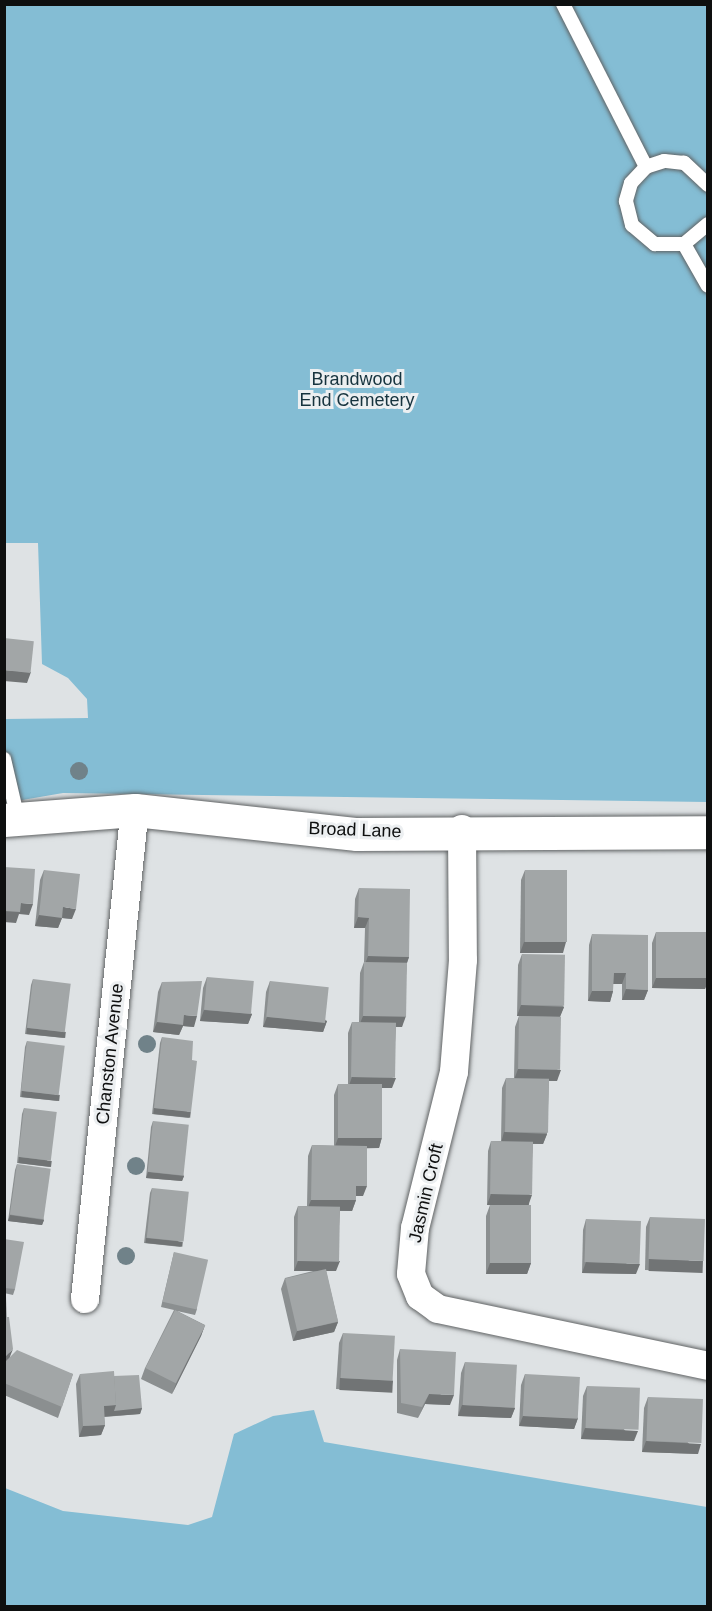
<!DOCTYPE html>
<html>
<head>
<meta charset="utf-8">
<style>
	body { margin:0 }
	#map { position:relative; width:712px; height:1611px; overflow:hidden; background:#dee2e4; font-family:Arial,sans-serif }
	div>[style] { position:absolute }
	.green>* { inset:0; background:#84bdd4 }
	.roads { filter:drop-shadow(0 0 2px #606364) drop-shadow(0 0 2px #606364) }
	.service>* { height:14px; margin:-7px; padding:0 7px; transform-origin:7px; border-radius:7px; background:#fff }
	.minor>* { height:28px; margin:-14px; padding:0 14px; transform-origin:14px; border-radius:14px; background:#fff }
	.tertiary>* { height:33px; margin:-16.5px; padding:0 16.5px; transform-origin:16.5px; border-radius:16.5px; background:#fff }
	.trees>* { width:18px; height:18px; margin:-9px; border-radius:50%; background:#708289 }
	.wall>* { inset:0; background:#8b8f90 }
	.shaded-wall>* { inset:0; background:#717475; transform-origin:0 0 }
	.building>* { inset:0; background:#a2a6a7; transform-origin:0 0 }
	span { translate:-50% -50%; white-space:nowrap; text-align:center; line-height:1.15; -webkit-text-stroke:6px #eceff1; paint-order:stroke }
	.park-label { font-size:18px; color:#16333e }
	.street-label { font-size:18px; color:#0e0f0f }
	.frame { position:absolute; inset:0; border:6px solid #0e0f0f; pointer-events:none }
</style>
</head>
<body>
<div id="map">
	<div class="green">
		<div style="clip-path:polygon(5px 5px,707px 5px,707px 802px,63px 793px,5px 803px,5px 719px,88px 718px,87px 699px,68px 678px,42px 664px,38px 543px,5px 543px)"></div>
		<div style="clip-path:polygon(314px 1410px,324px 1442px,707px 1507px,707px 1606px,5px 1606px,5px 1488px,63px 1511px,188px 1525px,212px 1517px,234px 1434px,273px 1416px)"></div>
	</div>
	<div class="roads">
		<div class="service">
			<div style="left:563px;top:4px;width:183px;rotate:63deg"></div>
			<div style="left:708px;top:185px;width:33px;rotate:-137deg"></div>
			<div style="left:684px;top:163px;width:20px;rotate:-174deg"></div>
			<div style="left:664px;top:161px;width:19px;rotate:162deg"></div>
			<div style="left:646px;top:167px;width:22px;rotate:133deg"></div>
			<div style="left:631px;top:183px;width:19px;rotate:106deg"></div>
			<div style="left:626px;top:201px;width:25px;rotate:76deg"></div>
			<div style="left:632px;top:225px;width:30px;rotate:40deg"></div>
			<div style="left:655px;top:244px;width:29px"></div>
			<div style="left:684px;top:244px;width:31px;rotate:-40deg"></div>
			<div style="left:684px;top:244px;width:48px;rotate:60.3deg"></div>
			<div style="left:4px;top:759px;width:62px;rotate:76.9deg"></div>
		</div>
		<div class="minor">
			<div style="left:462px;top:829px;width:131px;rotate:89.6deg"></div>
			<div style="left:463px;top:960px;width:112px;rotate:94.6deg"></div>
			<div style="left:454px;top:1072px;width:161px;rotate:104deg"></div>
			<div style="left:415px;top:1228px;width:46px;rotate:95deg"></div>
			<div style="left:411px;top:1274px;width:24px;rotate:68deg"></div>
			<div style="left:420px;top:1296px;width:22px;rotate:36deg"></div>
			<div style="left:438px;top:1309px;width:276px;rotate:11.9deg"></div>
			<div style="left:85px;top:1299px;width:492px;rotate:-84.2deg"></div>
		</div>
		<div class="tertiary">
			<div style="left:4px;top:820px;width:131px;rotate:-4.4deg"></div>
			<div style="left:135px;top:810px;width:223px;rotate:6.2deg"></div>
			<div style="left:357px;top:834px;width:351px;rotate:-0.3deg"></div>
		</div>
	</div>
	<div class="trees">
		<div style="left:79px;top:771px"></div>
		<div style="left:147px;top:1044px"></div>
		<div style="left:136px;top:1166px"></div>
		<div style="left:126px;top:1256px"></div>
	</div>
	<div class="wall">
		<div style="clip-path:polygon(44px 870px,72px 919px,62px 918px,58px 928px,35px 926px,40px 880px)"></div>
		<div style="clip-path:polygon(525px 870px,563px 953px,520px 953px,521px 880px)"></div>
		<div style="clip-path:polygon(359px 888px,409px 957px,407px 963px,402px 1027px,396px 1027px,392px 1088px,382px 1088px,382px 1137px,379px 1148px,367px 1148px,363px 1196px,356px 1196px,356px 1200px,352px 1211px,340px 1211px,336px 1271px,326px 1271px,338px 1322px,334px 1332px,293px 1341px,281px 1289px,285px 1278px,313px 1271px,294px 1271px,294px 1217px,298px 1206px,307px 1206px,308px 1156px,312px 1145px,334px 1146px,334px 1095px,338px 1084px,348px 1084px,348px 1033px,352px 1022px,359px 1022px,360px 973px,364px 962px,365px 928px,354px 928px,355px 899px)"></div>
		<div style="clip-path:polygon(656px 932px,708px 932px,708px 981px,705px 989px,652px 988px,652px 943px)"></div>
		<div style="clip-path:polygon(592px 934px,648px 990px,644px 1000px,622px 1000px,622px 984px,613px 984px,613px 991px,610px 1002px,588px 1001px,589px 945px)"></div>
		<div style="clip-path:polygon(522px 954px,564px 1007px,560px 1016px,557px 1081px,549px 1081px,547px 1134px,543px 1144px,533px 1144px,529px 1205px,531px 1263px,527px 1274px,486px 1274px,486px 1216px,490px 1205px,494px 1205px,487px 1205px,488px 1151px,491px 1141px,501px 1141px,502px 1088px,506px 1078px,514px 1078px,515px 1027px,519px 1016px,517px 1016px,518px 965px)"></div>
		<div style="clip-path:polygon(207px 977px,252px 1014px,248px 1024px,200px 1021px,203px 988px)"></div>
		<div style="clip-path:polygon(33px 979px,64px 1038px,25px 1034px,31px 985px)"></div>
		<div style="clip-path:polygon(270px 981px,327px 1021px,323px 1032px,263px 1027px,266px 992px)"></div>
		<div style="clip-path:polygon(162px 982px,194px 1027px,183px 1026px,179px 1035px,153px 1032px,158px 992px)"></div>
		<div style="clip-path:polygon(162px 1037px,189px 1118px,152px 1114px,160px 1043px)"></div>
		<div style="clip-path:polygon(27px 1041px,58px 1101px,20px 1097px,25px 1047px)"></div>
		<div style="clip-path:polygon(24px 1108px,50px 1167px,17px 1163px,22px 1114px)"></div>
		<div style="clip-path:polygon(153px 1121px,184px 1176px,182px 1181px,146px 1178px,151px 1127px)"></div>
		<div style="clip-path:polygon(17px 1164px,44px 1220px,42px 1225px,8px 1221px,15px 1170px)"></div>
		<div style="clip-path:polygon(152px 1188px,181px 1247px,144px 1243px,150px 1193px)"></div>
		<div style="clip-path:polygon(650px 1217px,699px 1272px,645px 1270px,646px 1227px)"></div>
		<div style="clip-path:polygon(586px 1219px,636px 1274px,582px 1273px,583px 1230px)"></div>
		<div style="clip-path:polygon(4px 1239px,15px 1289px,13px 1295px,4px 1293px)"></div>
		<div style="clip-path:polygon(174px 1252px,197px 1309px,195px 1315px,177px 1311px,205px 1325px,201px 1336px,172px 1394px,141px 1379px,145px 1368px,174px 1310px,161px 1307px)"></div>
		<div style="clip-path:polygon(4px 1297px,10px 1357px,73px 1374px,58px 1418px,4px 1395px)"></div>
		<div style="clip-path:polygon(343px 1333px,393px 1381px,389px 1392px,336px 1389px,339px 1343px)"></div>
		<div style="clip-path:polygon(400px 1349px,450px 1405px,425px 1404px,418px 1418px,397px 1413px,397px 1360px)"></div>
		<div style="clip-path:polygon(465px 1362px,515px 1408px,511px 1418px,458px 1416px,461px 1373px)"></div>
		<div style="clip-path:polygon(80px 1374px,114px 1376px,142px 1408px,140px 1414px,104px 1417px,105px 1425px,101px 1435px,79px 1437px,76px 1384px)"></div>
		<div style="clip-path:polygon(525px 1374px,578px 1418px,574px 1429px,519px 1426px,521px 1385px)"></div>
		<div style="clip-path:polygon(587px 1386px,634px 1441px,581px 1439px,583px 1396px)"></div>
		<div style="clip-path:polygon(648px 1397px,698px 1454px,642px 1452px,644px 1408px)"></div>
	</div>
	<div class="shaded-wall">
		<div style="clip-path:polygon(4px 670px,31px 672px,27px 683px,4px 681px)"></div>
		<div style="clip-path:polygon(21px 903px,33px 904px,29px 915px,19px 914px,16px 923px,4px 922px,4px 911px)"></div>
		<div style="clip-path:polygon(63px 907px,76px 909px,72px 919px,62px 918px,58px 928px,35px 926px,39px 915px)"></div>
		<div style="clip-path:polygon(358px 917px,369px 918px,365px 928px,354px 928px)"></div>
		<div style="clip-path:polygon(524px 942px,566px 942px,563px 953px,520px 953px)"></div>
		<div style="clip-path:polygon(368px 956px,409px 957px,405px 968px,364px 967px)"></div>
		<div style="clip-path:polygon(614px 973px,626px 973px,622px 984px,610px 984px)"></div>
		<div style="clip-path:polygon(656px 978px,708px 978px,708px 981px,705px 989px,652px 988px)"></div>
		<div style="clip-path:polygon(626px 989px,648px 990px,644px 1000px,622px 1000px)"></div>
		<div style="clip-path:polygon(592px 991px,613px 991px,610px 1002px,588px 1001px)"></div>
		<div style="clip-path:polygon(521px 1005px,564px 1007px,560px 1017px,517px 1016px)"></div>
		<div style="clip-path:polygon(204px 1010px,252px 1014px,248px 1024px,200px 1021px)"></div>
		<div style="clip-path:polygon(184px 1015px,197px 1016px,194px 1027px,183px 1026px,179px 1035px,153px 1032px,157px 1022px)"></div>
		<div style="clip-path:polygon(363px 1016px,406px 1016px,402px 1027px,359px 1026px)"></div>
		<div style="clip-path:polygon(267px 1017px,327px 1021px,323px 1032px,263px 1027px)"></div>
		<div style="left:27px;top:1028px;width:39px;height:6px;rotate:6deg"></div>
		<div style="clip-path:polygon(518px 1069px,561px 1070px,557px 1081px,514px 1080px)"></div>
		<div style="clip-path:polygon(352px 1077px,396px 1078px,392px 1088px,348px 1088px)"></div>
		<div style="left:22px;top:1091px;width:38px;height:6px;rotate:6deg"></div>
		<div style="left:154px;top:1108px;width:37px;height:6px;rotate:6deg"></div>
		<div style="clip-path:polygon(504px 1132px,547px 1134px,543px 1144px,501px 1143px)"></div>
		<div style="clip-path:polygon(382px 1137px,379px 1148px,334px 1149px,338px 1138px)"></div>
		<div style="left:19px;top:1157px;width:33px;height:6px;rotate:7deg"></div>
		<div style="clip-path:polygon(148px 1172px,184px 1176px,182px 1181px,146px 1178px)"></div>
		<div style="clip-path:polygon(356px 1186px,367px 1186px,363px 1196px,352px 1196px)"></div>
		<div style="clip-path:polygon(491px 1194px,532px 1195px,528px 1206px,487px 1205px)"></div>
		<div style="clip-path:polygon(311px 1200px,356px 1200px,352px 1211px,307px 1210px)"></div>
		<div style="clip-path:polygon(10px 1215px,44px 1220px,42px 1225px,8px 1221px)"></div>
		<div style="left:146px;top:1238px;width:37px;height:5px;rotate:6deg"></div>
		<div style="left:649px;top:1259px;width:54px;height:12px;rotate:2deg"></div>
		<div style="clip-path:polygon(298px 1261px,340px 1261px,336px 1271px,294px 1271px)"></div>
		<div style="clip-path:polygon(586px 1262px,640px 1264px,636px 1274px,582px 1273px)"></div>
		<div style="clip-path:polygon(490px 1263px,531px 1263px,527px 1274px,486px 1274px)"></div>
		<div style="clip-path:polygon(338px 1322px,334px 1332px,293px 1341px,297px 1331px)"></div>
		<div style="clip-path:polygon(205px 1325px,201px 1336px,172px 1394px,176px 1384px)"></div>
		<div style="clip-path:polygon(13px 1349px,9px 1359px,4px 1364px,4px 1358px)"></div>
		<div style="left:340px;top:1378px;width:53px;height:12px;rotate:3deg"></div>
		<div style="clip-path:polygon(429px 1394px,454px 1395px,450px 1405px,425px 1404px,418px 1418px)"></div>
		<div style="clip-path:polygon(116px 1405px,142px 1408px,140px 1414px,100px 1417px,104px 1406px)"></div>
		<div style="clip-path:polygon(462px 1405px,515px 1408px,511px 1418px,458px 1416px)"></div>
		<div style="clip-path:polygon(523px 1416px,578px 1418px,574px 1429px,519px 1426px)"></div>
		<div style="clip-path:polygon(105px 1425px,101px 1435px,79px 1437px,83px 1426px)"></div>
		<div style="clip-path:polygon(585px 1428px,638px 1431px,634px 1441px,581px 1439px)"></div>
		<div style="clip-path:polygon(646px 1441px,701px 1444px,698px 1454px,642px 1452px)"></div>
	</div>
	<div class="building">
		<div style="left:4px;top:638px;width:30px;height:32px;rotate:6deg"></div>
		<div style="clip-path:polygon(4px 867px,35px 869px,33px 904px,21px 903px,20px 912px,4px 911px)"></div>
		<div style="clip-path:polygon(44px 870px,80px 874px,76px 909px,63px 907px,62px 918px,39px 915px)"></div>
		<div style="left:525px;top:870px;width:42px;height:72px"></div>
		<div style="clip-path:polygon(359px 888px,410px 889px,409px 957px,368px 956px,369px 918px,358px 917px)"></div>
		<div style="left:656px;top:932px;width:52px;height:46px"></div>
		<div style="clip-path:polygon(592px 934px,648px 935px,648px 990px,626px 989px,626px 973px,614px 973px,613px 991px,592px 991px)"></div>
		<div style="left:522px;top:954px;width:43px;height:51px;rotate:1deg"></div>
		<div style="left:364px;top:962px;width:43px;height:54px;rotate:1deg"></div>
		<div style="left:207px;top:977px;width:47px;height:33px;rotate:5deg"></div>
		<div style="left:33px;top:979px;width:38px;height:49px;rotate:7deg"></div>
		<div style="clip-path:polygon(202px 981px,197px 1016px,184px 1015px,183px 1025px,157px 1022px,162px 982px)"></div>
		<div style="left:270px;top:981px;width:59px;height:36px;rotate:6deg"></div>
		<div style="left:519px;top:1016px;width:42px;height:53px;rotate:1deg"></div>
		<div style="left:352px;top:1022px;width:44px;height:55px;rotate:1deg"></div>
		<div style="clip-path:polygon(162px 1037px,193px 1041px,192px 1060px,197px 1061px,191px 1112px,154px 1108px)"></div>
		<div style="left:27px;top:1041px;width:38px;height:50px;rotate:7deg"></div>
		<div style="left:506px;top:1078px;width:43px;height:54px;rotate:1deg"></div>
		<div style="left:338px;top:1084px;width:44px;height:54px"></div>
		<div style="left:24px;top:1108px;width:33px;height:49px;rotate:7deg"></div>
		<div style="left:153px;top:1121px;width:36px;height:51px;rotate:6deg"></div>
		<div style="left:491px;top:1141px;width:42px;height:53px;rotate:1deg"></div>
		<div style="clip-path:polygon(312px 1145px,367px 1146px,367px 1186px,356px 1186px,356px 1200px,311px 1200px)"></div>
		<div style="left:17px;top:1164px;width:34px;height:51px;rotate:8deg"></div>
		<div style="left:152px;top:1188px;width:37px;height:50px;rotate:6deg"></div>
		<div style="left:490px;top:1205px;width:41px;height:58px"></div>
		<div style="left:298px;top:1206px;width:42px;height:55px;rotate:1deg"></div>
		<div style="left:650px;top:1217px;width:55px;height:42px;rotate:2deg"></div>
		<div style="left:586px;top:1219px;width:55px;height:43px;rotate:2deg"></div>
		<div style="clip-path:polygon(4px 1239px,24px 1242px,15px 1289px,4px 1288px)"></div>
		<div style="left:174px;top:1252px;width:35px;height:51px;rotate:13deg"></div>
		<div style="left:326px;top:1269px;width:54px;height:42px;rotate:77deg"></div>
		<div style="clip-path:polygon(4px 1297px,6px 1297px,7px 1317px,4px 1317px)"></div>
		<div style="left:175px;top:1310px;width:34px;height:65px;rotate:27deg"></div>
		<div style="clip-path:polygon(4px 1317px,9px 1317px,13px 1349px,4px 1358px)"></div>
		<div style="left:343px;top:1333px;width:52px;height:45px;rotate:3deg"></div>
		<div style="clip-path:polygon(400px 1349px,456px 1352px,454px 1395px,429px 1394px,422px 1407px,401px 1403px)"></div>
		<div style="clip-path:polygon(17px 1350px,73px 1374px,62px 1407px,4px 1383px,4px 1363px)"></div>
		<div style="left:465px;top:1362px;width:52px;height:43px;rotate:3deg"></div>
		<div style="clip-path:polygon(114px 1371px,116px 1405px,104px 1406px,105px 1425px,83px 1426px,80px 1374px)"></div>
		<div style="left:525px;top:1374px;width:55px;height:42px;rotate:3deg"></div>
		<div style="clip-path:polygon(139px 1375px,142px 1408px,114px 1411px,116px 1405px,114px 1376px)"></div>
		<div style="left:587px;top:1386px;width:53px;height:42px;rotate:2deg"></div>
		<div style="left:648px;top:1397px;width:55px;height:44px;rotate:2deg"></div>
	</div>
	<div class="park-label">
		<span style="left:357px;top:390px">Brandwood<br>End Cemetery</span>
	</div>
	<div class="street-label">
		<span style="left:355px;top:830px;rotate:2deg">Broad Lane</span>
		<span style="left:110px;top:1054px;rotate:-84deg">Chanston Avenue</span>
		<span style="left:426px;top:1193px;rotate:-77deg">Jasmin Croft</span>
	</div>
	<div class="frame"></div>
</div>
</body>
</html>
